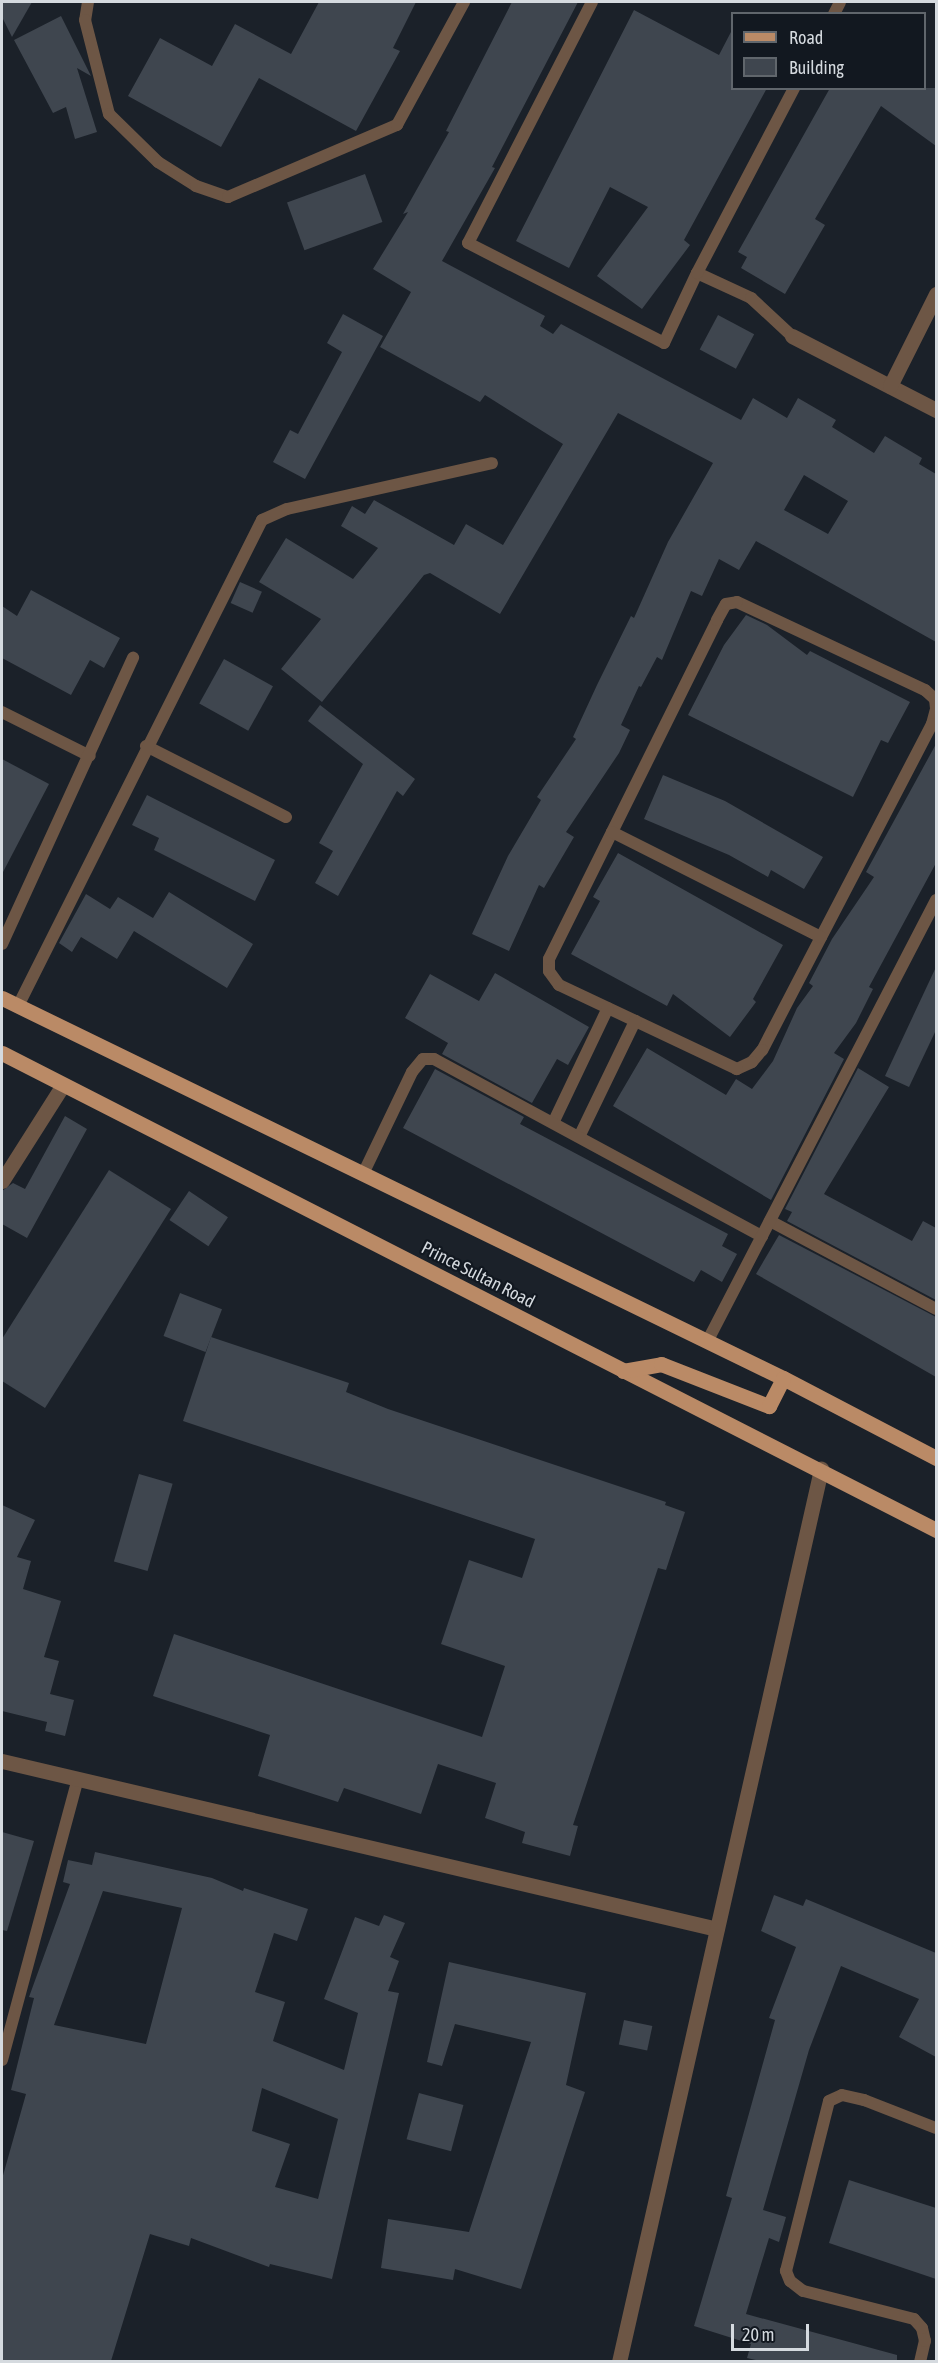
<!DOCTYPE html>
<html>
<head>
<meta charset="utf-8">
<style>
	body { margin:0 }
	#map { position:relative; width:938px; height:2363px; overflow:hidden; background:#1b2129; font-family:"Asap Condensed",sans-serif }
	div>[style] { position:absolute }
	.building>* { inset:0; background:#3f464f; transform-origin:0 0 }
	.lane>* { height:12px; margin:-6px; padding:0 6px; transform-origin:6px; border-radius:6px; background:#6d5645 }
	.street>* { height:15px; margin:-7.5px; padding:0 7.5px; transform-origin:7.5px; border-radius:7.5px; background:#6d5645 }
	.primary>* { height:15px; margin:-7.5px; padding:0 7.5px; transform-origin:7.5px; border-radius:7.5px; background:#ba8a66 }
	span { translate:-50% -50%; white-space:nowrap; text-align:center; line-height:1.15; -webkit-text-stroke:4.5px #121820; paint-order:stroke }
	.street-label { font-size:18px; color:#d5dadf }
	.frame { position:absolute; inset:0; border:3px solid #d5dadf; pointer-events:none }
	.legend { position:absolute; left:731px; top:12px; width:195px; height:78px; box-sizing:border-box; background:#121820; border:2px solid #60666c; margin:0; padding:8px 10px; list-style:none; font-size:18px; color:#d5dadf }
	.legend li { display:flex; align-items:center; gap:12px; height:30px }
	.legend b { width:30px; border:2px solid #60666c }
	.scale { position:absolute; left:731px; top:2324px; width:78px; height:27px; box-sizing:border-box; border:3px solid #d5dadf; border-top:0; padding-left:8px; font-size:18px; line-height:21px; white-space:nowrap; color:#d5dadf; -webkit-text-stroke:4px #121820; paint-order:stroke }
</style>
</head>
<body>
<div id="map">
	<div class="building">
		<div style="clip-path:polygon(2px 2px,32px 2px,12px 37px,2px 17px)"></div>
		<div style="clip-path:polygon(319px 2px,416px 2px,393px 48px,400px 51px,356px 131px,259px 78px,221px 147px,128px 96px,160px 38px,212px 66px,235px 24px,291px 54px)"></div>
		<div style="clip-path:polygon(evenodd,512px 2px,578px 2px,492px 167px,495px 168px,442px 261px,545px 316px,540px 326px,553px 334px,561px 324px,741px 420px,753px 398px,787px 418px,798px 398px,836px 420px,832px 427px,874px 453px,885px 436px,922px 458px,919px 464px,936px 474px,936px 642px,756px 541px,739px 570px,719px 559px,702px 596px,691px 591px,662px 660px,657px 657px,641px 687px,639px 686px,621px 725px,630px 730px,619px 753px,566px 832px,574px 837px,544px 888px,539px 885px,509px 951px,472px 934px,508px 856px,541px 800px,537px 797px,576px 739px,573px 737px,597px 685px,631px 616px,634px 618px,668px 542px,713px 463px,618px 413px,500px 614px,430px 573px,424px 575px,322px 702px,281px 669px,321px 619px,259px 582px,286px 538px,353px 579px,378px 548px,341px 526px,352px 506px,365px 514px,374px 500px,454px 545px,466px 524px,503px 545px,563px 444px,485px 395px,480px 402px,380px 347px,411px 292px,373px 269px,408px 212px,403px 214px,449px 132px,446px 131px,512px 2px,804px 475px,848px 501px,828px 534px,784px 510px,804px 475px)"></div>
		<div style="clip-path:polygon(634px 10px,719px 55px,732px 30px,732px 88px,767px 88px,684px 240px,690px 245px,642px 309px,597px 276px,648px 207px,610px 187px,569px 268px,516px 241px)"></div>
		<div style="clip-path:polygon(61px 16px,91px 76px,77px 68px,97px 132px,75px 139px,66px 107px,53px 113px,14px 40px)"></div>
		<div style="clip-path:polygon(830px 88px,936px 88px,936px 146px,881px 106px,815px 219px,825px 225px,785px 294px,741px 268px,747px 257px,738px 252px)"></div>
		<div style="left:365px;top:174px;width:51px;height:83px;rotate:70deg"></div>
		<div style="clip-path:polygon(343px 314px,383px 336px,305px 479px,273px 462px,290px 430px,298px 434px,342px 352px,327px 343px)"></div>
		<div style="left:718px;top:315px;width:41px;height:39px;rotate:28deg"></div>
		<div style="left:240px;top:582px;width:24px;height:23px;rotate:24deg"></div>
		<div style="clip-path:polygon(31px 590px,120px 638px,104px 668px,90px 660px,71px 695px,2px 658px,2px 606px,17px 616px)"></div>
		<div style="clip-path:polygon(746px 615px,767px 625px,807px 655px,810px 651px,910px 702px,888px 743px,881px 740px,853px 797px,688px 715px,724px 645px)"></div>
		<div style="left:224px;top:659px;width:56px;height:51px;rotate:29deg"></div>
		<div style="clip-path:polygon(320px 705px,415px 779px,403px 796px,397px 791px,338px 896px,315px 883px,333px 851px,319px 843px,363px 764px,308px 721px)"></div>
		<div style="clip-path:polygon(936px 744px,936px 863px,869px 987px,873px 989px,856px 1023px,834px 1053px,844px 1059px,771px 1200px,613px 1106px,647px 1048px,726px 1095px,736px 1079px,752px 1089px,773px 1061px,797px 1008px,813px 986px,809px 983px,832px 939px,874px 877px,866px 872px)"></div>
		<div style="clip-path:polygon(2px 759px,49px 784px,2px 874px)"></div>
		<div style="clip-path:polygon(663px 775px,725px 801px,823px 857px,804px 889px,771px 870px,768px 877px,729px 855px,644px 819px)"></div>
		<div style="clip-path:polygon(147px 795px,275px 860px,255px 901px,154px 850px,159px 838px,132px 825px)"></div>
		<div style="clip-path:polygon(618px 853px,783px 945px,753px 999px,756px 1002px,730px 1037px,673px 994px,667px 1006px,571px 954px,600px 901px,593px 897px)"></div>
		<div style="clip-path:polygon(169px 892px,253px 944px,227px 988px,134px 931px,117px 959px,81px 937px,72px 952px,59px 943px,86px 894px,110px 909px,118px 897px,153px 918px)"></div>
		<div style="clip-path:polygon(936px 967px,936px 1030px,909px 1087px,885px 1076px)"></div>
		<div style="clip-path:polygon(495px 973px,589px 1027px,568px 1065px,557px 1059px,532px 1103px,442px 1054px,448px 1043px,405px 1018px,430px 974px,479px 1001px)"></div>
		<div style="clip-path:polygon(858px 1068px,889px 1087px,824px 1194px,912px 1241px,923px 1221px,936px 1228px,936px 1300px,787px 1221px,792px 1212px,785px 1209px)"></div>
		<div style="clip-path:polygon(435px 1069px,524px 1117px,520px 1124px,728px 1234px,722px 1246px,737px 1254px,722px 1282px,701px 1270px,694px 1282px,403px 1128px)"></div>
		<div style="clip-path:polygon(65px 1116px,87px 1129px,27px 1238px,2px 1224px,2px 1191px,13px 1183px,25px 1189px)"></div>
		<div style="clip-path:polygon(109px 1170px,171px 1209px,45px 1408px,2px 1381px,2px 1339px)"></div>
		<div style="left:189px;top:1191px;width:47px;height:35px;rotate:34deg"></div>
		<div style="clip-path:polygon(779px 1235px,936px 1317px,936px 1377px,756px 1274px)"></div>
		<div style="left:180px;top:1293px;width:45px;height:46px;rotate:21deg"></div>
		<div style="clip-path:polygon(211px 1337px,349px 1383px,346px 1392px,388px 1409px,666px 1502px,665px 1505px,685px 1512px,666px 1570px,658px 1568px,573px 1825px,578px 1826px,570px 1856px,522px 1843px,525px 1832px,485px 1818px,496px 1783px,438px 1764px,421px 1814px,344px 1788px,338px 1802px,258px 1776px,270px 1735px,153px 1696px,174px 1634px,482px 1737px,505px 1666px,441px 1644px,469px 1560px,522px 1578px,535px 1539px,183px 1421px)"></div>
		<div style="left:139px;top:1474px;width:35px;height:91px;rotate:16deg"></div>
		<div style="clip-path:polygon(2px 1505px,35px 1520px,17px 1557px,31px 1561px,23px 1589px,61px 1601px,44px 1657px,59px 1661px,50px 1694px,74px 1700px,65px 1736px,45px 1731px,47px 1722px,2px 1711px)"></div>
		<div style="clip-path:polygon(2px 1832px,34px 1841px,7px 1931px,2px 1930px)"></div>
		<div style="clip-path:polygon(evenodd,95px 1852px,212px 1878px,243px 1891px,244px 1888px,308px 1909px,297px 1941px,274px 1933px,255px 1992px,285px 2002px,273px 2041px,344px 2070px,358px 2013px,324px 1999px,355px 1917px,379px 1926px,384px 1915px,405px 1923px,390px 1957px,399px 1961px,388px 1991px,399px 1993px,332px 2279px,270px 2264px,269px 2267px,191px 2238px,189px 2246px,150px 2234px,111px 2361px,2px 2361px,2px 2179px,26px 2094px,11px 2090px,34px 1998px,29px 1997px,70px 1884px,63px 1882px,68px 1860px,92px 1865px,95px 1852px,103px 1891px,182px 1908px,146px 2044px,54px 2025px,103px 1891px,95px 1852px,262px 2088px,338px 2119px,318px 2199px,275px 2187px,290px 2144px,252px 2131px,262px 2088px)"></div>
		<div style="clip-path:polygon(774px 1895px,803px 1906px,806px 1899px,936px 1953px,936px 2057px,899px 2037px,919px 1999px,841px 1966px,809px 2050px,763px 2210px,786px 2217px,779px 2242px,769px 2238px,746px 2314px,897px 2355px,897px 2361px,760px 2361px,747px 2358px,751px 2344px,694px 2326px,732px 2198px,726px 2196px,775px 2020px,769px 2018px,796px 1947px,761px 1931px)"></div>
		<div style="clip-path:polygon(449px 1962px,586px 1993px,566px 2085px,585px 2092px,521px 2289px,455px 2269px,453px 2280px,381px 2268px,388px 2219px,469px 2232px,531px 2042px,455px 2024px,442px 2066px,427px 2062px)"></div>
		<div style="left:624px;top:2020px;width:29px;height:25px;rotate:12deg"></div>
		<div style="left:419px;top:2093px;width:46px;height:48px;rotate:15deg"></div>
		<div style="clip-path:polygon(849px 2180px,936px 2208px,936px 2279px,829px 2243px)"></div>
	</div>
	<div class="lane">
		<div style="left:88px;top:2px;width:18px;rotate:99deg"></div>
		<div style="left:85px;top:20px;width:97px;rotate:75.7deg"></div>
		<div style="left:109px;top:114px;width:69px;rotate:44.4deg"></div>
		<div style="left:158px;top:162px;width:45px;rotate:32.3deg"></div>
		<div style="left:196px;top:186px;width:34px;rotate:19deg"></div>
		<div style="left:228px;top:197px;width:184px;rotate:-23.1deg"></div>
		<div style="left:397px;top:125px;width:140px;rotate:-61.4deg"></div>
		<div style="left:592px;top:2px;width:271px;rotate:117.2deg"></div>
		<div style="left:468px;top:243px;width:220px;rotate:27deg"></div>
		<div style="left:664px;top:343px;width:77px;rotate:-64.8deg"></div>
		<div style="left:697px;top:273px;width:60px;rotate:24.8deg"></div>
		<div style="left:751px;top:298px;width:56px;rotate:42.8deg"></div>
		<div style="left:834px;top:14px;width:13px;rotate:-63deg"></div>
		<div style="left:697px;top:273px;width:209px;rotate:-62.3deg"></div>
		<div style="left:737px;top:602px;width:208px;rotate:25.1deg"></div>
		<div style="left:925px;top:690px;width:13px;rotate:42deg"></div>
		<div style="left:935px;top:699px;width:10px;rotate:84deg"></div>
		<div style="left:936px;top:709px;width:16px;rotate:105deg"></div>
		<div style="left:932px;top:724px;width:368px;rotate:117.5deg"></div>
		<div style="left:762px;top:1050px;width:16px;rotate:130deg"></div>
		<div style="left:752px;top:1062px;width:17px;rotate:155deg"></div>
		<div style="left:737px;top:1069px;width:197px;rotate:-154.7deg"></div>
		<div style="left:559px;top:985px;width:17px;rotate:-126deg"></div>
		<div style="left:549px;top:971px;width:12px;rotate:-90deg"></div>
		<div style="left:549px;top:959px;width:378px;rotate:-63.6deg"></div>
		<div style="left:717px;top:620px;width:18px;rotate:-61deg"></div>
		<div style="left:726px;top:604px;width:11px;rotate:-10deg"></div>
		<div style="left:2px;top:712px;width:98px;rotate:26.6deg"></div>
		<div style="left:146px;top:746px;width:157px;rotate:26.9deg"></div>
		<div style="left:612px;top:832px;width:234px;rotate:26.7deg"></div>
		<div style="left:2px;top:944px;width:315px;rotate:-65.4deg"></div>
		<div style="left:18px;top:1006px;width:544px;rotate:-63.34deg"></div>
		<div style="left:262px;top:520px;width:27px;rotate:-24deg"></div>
		<div style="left:287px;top:509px;width:210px;rotate:-12.6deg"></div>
		<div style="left:554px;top:1121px;width:125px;rotate:-64.5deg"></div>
		<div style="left:580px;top:1135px;width:127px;rotate:-64.2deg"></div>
		<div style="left:363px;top:1174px;width:113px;rotate:-64.3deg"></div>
		<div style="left:412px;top:1072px;width:17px;rotate:-50deg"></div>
		<div style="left:423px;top:1059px;width:11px"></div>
		<div style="left:434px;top:1059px;width:373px;rotate:28.4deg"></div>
		<div style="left:770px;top:1221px;width:188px;rotate:27.9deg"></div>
		<div style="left:707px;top:1342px;width:498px;rotate:-62.6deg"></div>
		<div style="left:2px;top:2060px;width:291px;rotate:-74.9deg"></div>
		<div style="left:920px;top:2362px;width:22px;rotate:-77deg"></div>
		<div style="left:925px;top:2341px;width:13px;rotate:-103deg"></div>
		<div style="left:922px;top:2328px;width:12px;rotate:-132deg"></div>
		<div style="left:914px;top:2319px;width:114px;rotate:-165.8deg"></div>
		<div style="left:803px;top:2291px;width:16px;rotate:-142deg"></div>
		<div style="left:790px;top:2281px;width:11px;rotate:-112deg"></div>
		<div style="left:786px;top:2271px;width:175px;rotate:-75.8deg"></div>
		<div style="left:829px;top:2101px;width:14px;rotate:-25deg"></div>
		<div style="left:842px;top:2095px;width:23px;rotate:13deg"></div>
		<div style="left:864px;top:2100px;width:77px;rotate:21.3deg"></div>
	</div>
	<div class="street">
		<div style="left:792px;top:336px;width:162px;rotate:27.2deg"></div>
		<div style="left:890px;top:386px;width:103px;rotate:-63.4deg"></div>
		<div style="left:2px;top:1181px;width:114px;rotate:-57.6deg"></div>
		<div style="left:2px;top:1761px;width:734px;rotate:13.22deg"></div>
		<div style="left:619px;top:2362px;width:916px;rotate:-77.25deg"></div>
	</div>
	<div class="primary">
		<div style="left:2px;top:998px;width:869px;rotate:25.95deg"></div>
		<div style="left:783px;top:1378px;width:173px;rotate:27.6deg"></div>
		<div style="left:2px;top:1053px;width:1049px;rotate:27.05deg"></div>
		<div style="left:623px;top:1371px;width:39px;rotate:-10deg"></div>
		<div style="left:661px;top:1364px;width:116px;rotate:21.3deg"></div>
		<div style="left:769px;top:1406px;width:31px;rotate:-63deg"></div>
	</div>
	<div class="street-label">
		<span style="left:478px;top:1275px;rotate:27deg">Prince Sultan Road</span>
	</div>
	<div class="frame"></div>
	<ul class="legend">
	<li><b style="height:8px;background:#ba8a66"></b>Road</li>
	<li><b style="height:16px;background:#3f464f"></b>Building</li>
	</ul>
	<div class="scale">20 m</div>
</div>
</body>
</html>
